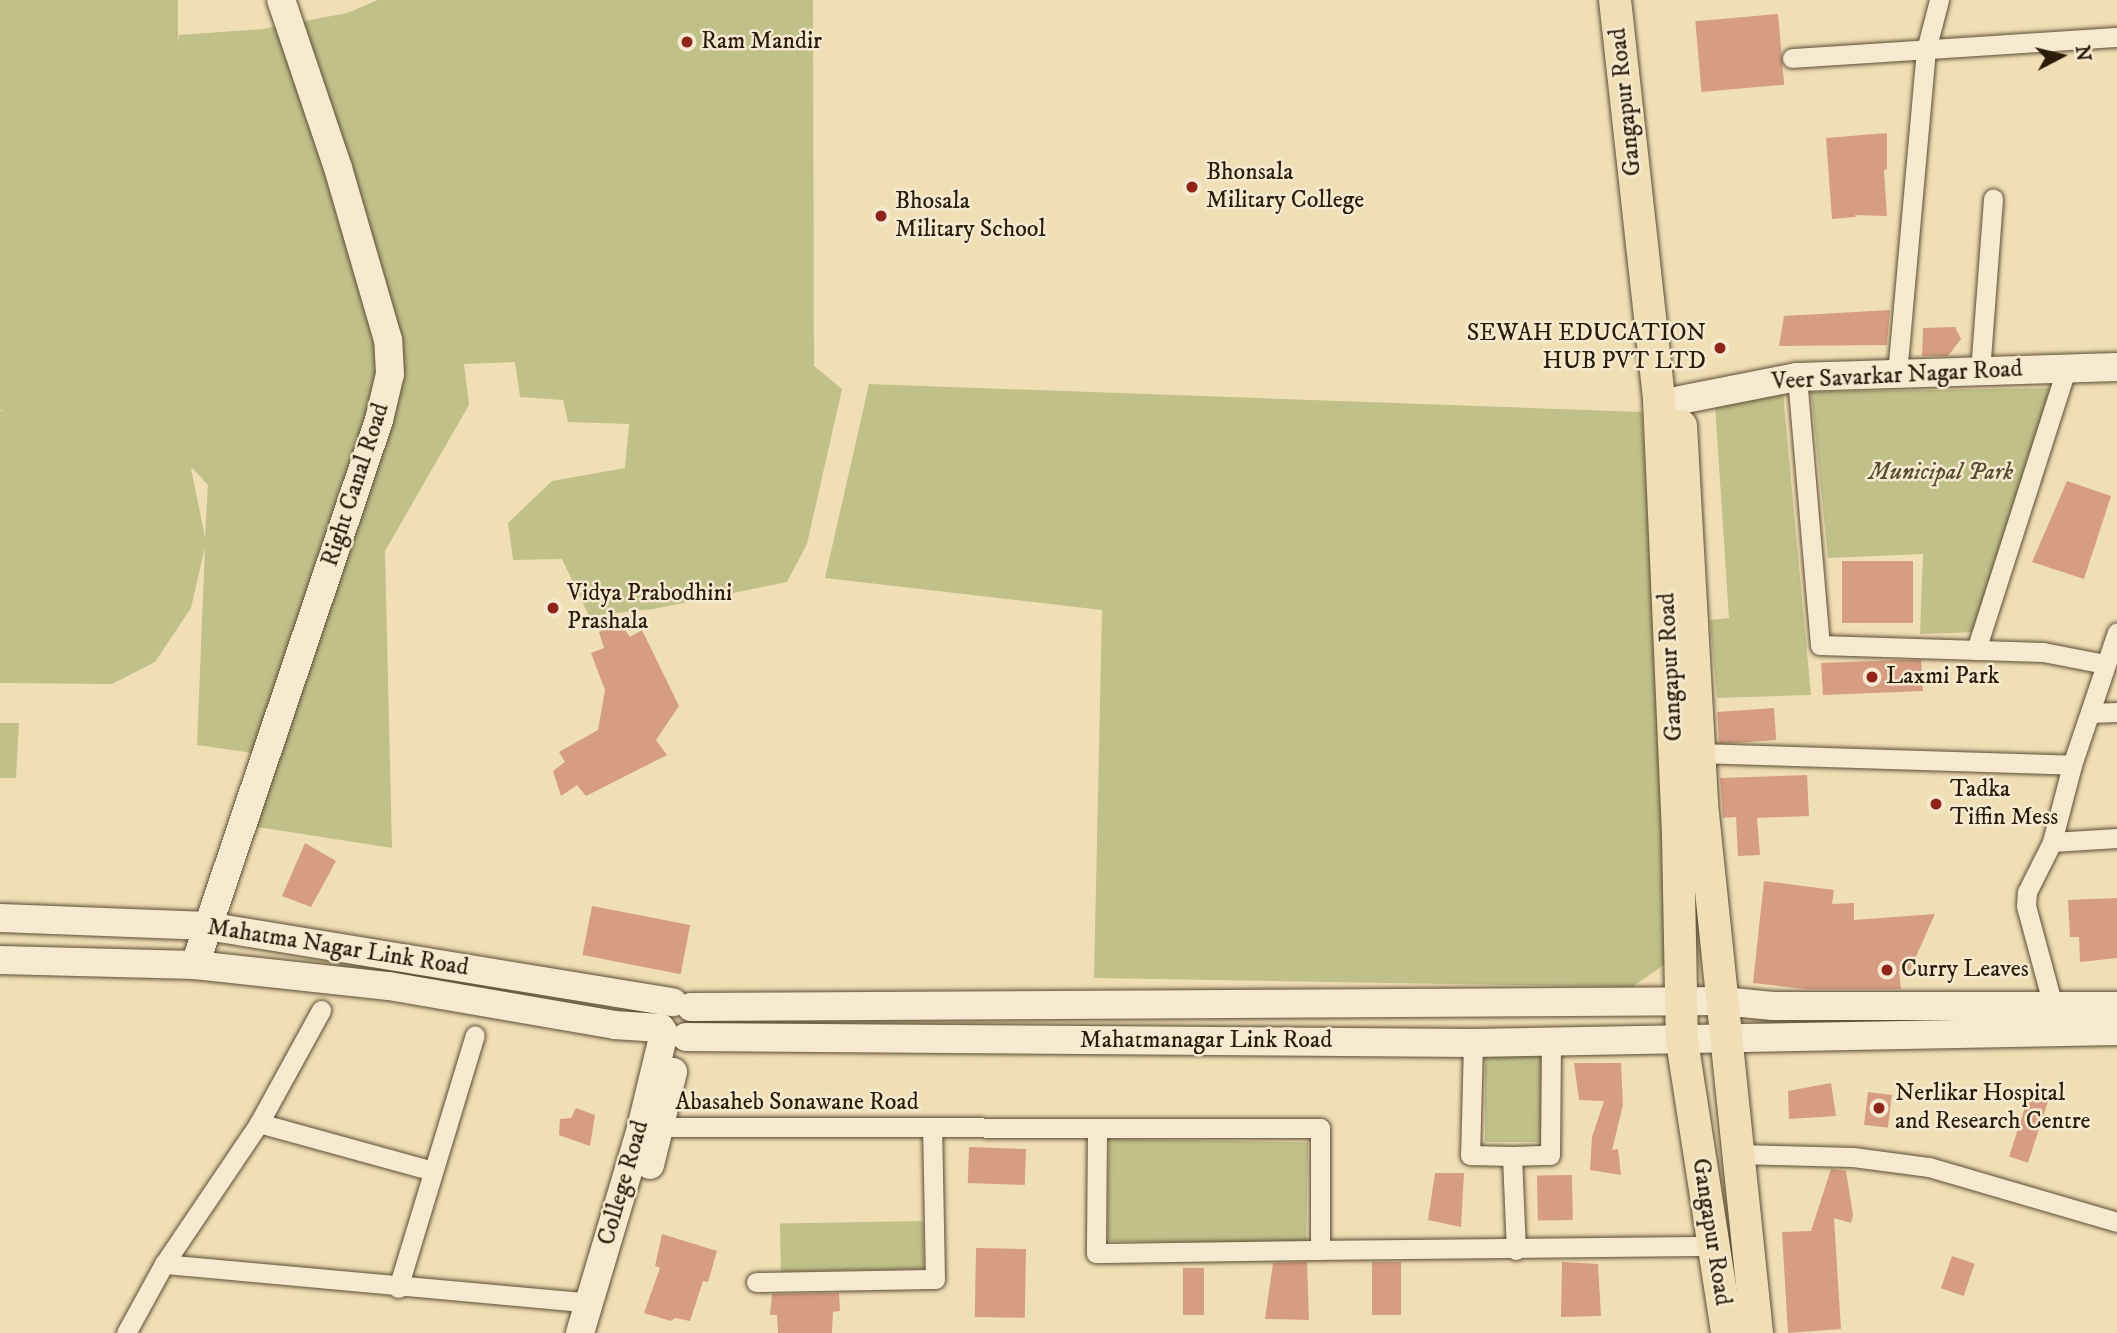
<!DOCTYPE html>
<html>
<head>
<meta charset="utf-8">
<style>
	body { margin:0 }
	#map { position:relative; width:2117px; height:1333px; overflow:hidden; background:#f0dfb5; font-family:"IM FELL DW Pica",serif }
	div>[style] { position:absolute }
	.green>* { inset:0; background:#c0c089; transform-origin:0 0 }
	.building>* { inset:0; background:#d79d82; transform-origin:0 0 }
	.roads { filter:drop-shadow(0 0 2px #5c4d34) drop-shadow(0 0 2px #5c4d34) }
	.street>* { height:19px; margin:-9.5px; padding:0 9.5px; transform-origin:9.5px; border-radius:9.5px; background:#f5eacf }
	.secondary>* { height:28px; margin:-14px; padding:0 14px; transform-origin:14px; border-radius:14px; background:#f5eacf }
	.primary>* { height:32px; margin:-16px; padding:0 16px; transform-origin:16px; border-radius:16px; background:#f0dfb5 }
	.dots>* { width:19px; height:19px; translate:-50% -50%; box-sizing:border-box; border:4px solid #f5eacf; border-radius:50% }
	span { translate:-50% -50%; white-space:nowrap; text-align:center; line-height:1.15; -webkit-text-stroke:5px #f5eacf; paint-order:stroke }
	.poi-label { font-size:24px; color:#2a1c09 }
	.left { translate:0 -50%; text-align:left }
	.right { translate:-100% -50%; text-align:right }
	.street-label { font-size:24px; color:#2a1c09 }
	.park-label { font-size:24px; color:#574d2f; font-style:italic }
	.north { position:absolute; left:2026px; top:21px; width:70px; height:70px; -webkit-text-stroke:5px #f5eacf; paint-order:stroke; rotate:83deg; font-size:19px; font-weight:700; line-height:28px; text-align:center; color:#2a1c09 }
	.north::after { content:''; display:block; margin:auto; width:24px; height:32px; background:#2a1c09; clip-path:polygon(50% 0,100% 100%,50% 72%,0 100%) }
</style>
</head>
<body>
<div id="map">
	<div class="green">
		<div style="clip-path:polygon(evenodd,0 0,178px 0,178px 42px,179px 35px,263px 29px,347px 13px,378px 0,813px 0,814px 366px,842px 389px,807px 544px,787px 582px,653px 609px,589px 616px,562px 559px,513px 560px,508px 523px,552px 481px,625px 468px,629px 424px,568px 422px,563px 400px,520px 397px,515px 362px,464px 364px,469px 405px,385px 551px,392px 848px,251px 826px,274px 756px,197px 745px,205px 547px,191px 608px,155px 662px,112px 684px,0 683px,0 411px,4px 411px,0 410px,0 0,192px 468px,208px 485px,205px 537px,191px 468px,192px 468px)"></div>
		<div style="clip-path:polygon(869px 384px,1642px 412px,1669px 902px,1668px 962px,1632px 987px,1094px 978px,1102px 610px,825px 578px)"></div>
		<div style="clip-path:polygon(2056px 388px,1978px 632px,1920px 634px,1923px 554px,1828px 558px,1811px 392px)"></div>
		<div style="clip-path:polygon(1783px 393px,1811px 695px,1717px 698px,1710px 620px,1729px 618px,1715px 405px)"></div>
		<div style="clip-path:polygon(0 723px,19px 723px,16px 778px,0 778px)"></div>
		<div style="left:1541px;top:1053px;width:89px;height:56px;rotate:90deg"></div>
		<div style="left:1109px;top:1139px;width:199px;height:102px;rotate:1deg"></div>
		<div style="left:923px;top:1221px;width:48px;height:143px;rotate:89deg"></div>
	</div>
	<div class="building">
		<div style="left:1778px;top:14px;width:71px;height:83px;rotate:85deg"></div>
		<div style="clip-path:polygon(1887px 133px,1887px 169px,1884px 170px,1887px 216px,1855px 215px,1856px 217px,1832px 219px,1826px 138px)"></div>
		<div style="clip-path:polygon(1890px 310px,1887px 345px,1779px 346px,1784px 316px)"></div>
		<div style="clip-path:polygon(1955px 327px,1961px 339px,1948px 356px,1922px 356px,1923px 328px)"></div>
		<div style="clip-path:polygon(2067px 481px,2111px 496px,2084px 579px,2032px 562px)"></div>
		<div style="left:1842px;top:561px;width:71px;height:62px"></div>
		<div style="clip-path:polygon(620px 623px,630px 637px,642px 630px,679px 706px,656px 740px,667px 755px,586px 796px,577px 785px,561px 796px,553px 771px,565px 762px,559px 752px,598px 730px,605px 690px,591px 653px,604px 648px,599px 632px)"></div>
		<div style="clip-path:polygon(1897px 660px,1921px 660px,1923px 691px,1823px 695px,1821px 663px)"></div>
		<div style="left:1774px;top:708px;width:32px;height:57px;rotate:86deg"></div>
		<div style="clip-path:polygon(1807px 775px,1809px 816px,1757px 818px,1760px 855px,1738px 856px,1736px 817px,1723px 818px,1720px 778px)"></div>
		<div style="clip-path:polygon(305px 843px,336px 861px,311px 907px,282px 896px)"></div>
		<div style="clip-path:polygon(1764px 881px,1834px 890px,1832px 904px,1854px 903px,1854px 920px,1935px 914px,1910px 970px,1899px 971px,1901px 989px,1805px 989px,1753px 983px)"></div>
		<div style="clip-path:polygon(2117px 898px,2117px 958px,2080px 962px,2079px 937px,2070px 937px,2068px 900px)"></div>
		<div style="left:592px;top:906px;width:100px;height:50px;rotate:11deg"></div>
		<div style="clip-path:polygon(1574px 1063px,1621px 1063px,1623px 1105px,1612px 1150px,1618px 1149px,1621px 1175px,1590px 1170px,1592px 1137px,1604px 1101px,1579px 1100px)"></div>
		<div style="clip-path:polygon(1831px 1083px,1836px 1116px,1789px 1119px,1788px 1091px)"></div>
		<div style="left:2031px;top:1089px;width:20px;height:71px;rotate:18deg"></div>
		<div style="left:1868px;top:1092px;width:24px;height:33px;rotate:7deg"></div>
		<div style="clip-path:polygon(576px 1108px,595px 1115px,590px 1146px,559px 1135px,560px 1119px,571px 1118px)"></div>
		<div style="left:1026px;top:1149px;width:36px;height:57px;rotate:92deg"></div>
		<div style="clip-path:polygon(1831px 1169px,1846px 1171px,1853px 1215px,1851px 1223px,1834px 1218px,1841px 1329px,1788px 1333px,1782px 1232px,1811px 1231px)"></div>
		<div style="clip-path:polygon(1435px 1173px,1464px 1173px,1461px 1227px,1428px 1220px)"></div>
		<div style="left:1572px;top:1175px;width:45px;height:35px;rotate:89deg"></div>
		<div style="clip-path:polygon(662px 1234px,717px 1251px,708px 1282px,703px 1281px,690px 1321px,675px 1318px,671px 1321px,644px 1313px,660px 1268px,655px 1266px)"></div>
		<div style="left:976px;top:1248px;width:50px;height:69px;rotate:1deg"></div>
		<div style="left:1952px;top:1256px;width:24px;height:34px;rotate:19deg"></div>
		<div style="clip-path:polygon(1307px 1262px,1309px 1320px,1265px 1319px,1273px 1263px)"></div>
		<div style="left:1372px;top:1262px;width:29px;height:53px"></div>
		<div style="clip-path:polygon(1562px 1262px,1598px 1264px,1601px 1316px,1561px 1317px)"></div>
		<div style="left:1183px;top:1268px;width:21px;height:47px"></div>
		<div style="clip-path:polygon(839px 1293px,840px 1311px,833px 1312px,832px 1333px,778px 1333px,777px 1315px,770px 1315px,772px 1294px)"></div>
	</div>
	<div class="roads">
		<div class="street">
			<div style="left:1792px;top:58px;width:326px;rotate:-3.7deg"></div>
			<div style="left:1980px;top:372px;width:174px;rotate:-85.7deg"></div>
			<div style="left:1897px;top:374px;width:325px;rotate:-84.9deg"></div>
			<div style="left:1926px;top:50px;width:52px;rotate:-75.4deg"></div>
			<div style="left:1797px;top:377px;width:269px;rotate:85.1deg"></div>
			<div style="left:1820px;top:645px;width:223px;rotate:1.8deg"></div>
			<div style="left:2043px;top:652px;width:63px;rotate:11deg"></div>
			<div style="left:1976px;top:650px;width:295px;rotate:-72.2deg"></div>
			<div style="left:2090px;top:713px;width:27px;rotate:-2deg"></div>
			<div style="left:1699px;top:753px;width:373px;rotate:1.8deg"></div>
			<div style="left:2052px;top:842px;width:65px;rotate:-3.5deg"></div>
			<div style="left:2056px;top:1017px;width:115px;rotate:-105.1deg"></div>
			<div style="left:2026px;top:906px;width:14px;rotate:-86deg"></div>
			<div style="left:2027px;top:892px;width:56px;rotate:-63.4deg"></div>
			<div style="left:2052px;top:842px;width:80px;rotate:-75.4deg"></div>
			<div style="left:2072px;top:765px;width:140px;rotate:-71.3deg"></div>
			<div style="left:1473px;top:1043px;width:112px;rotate:91.5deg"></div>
			<div style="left:1470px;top:1155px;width:42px;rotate:1.4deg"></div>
			<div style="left:1512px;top:1156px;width:94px;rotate:87.6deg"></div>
			<div style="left:259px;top:1123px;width:180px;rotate:15.4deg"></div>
			<div style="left:662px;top:1127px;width:658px;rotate:0.09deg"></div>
			<div style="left:1320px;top:1128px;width:122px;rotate:90deg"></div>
			<div style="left:1320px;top:1250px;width:393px;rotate:-0.6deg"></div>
			<div style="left:1097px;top:1130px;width:123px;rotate:90.5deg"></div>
			<div style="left:1096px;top:1253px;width:224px;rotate:-0.8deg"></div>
			<div style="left:1737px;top:1154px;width:116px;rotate:1.5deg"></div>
			<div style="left:1853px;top:1157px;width:77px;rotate:7.5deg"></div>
			<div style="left:1929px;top:1167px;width:196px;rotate:16.3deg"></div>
			<div style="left:1512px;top:1156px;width:38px;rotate:-2deg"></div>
			<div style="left:1550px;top:1155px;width:114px;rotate:-89.5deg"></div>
			<div style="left:164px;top:1264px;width:170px;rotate:-56deg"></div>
			<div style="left:259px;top:1123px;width:129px;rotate:-61.2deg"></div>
			<div style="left:756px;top:1282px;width:179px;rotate:-1deg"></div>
			<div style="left:935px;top:1279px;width:151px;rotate:-91.1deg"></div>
			<div style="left:398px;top:1288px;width:264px;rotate:-73.1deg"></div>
			<div style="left:126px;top:1333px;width:79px;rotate:-61.2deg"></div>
			<div style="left:164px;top:1264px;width:427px;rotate:5.2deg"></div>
		</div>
		<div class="secondary">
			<div style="left:1680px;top:400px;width:119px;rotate:-11.1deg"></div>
			<div style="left:1797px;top:377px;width:320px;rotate:-1.8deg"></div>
			<div style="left:0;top:918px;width:207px;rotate:2.2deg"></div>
			<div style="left:207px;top:926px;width:472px;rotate:9.3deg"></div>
			<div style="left:0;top:960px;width:195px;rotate:1.5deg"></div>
			<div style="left:195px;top:965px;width:195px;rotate:6.2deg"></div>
			<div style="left:389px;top:986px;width:228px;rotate:9.8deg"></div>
			<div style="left:614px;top:1025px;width:47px;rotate:3.7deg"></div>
			<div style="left:195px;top:965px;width:575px;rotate:-71.34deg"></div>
			<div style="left:379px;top:420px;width:47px;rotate:-76.6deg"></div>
			<div style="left:390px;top:374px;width:34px;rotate:-93deg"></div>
			<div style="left:388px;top:340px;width:179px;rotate:-106.2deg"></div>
			<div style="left:338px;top:168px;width:177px;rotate:-108.7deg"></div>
			<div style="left:691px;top:1007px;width:1031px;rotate:-0.33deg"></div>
			<div style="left:1722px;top:1001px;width:51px;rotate:5.6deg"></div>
			<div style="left:1773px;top:1006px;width:344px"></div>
			<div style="left:686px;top:1037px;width:787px;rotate:0.44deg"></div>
			<div style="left:1473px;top:1043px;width:644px;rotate:-1.07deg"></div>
			<div style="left:650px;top:1165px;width:96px;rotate:-76.1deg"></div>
			<div style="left:580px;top:1333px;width:214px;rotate:-73.4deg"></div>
			<div style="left:641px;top:1128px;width:98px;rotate:-76.4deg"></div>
		</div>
		<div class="primary">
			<div style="left:1615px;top:0;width:401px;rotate:83.7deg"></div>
			<div style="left:1659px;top:399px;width:438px;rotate:87.5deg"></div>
			<div style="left:1678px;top:837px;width:204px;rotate:88.9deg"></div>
			<div style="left:1682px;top:1041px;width:295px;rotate:81.2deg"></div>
			<div style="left:1681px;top:426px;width:389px;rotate:86.8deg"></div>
			<div style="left:1703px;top:814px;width:522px;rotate:84.06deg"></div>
		</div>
	</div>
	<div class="dots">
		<div style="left:687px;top:42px;background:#8f2418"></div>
		<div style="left:1192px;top:187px;background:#8f2418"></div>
		<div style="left:881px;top:216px;background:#8f2418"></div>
		<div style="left:1720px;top:348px;background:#8f2418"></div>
		<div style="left:553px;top:608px;background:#8f2418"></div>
		<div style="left:1872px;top:677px;background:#8f2418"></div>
		<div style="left:1936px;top:804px;background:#8f2418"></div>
		<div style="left:1887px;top:970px;background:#8f2418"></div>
		<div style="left:1879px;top:1108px;background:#8f2418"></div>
	</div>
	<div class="poi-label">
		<span class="left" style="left:701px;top:42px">Ram Mandir</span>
		<span class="left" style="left:1206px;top:187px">Bhonsala<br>Military College</span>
		<span class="left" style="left:895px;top:216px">Bhosala<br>Military School</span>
		<span class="right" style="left:1706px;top:348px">SEWAH EDUCATION<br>HUB PVT LTD</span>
		<span class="left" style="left:567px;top:608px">Vidya Prabodhini<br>Prashala</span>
		<span class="left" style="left:1886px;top:677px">Laxmi Park</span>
		<span class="left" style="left:1950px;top:804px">Tadka<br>Tiffin Mess</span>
		<span class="left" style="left:1901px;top:970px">Curry Leaves</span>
		<span class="left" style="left:1895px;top:1108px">Nerlikar Hospital<br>and Research Centre</span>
	</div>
	<div class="street-label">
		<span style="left:1626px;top:102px;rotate:-96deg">Gangapur Road</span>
		<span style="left:1897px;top:376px;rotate:-3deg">Veer Savarkar Nagar Road</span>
		<span style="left:356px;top:485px;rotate:-72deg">Right Canal Road</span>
		<span style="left:1671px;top:667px;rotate:-93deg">Gangapur Road</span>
		<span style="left:338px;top:948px;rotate:9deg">Mahatma Nagar Link Road</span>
		<span style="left:1206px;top:1041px">Mahatmanagar Link Road</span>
		<span style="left:797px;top:1103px">Abasaheb Sonawane Road</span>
		<span style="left:624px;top:1183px;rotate:-74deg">College Road</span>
		<span style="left:1711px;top:1232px;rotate:81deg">Gangapur Road</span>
	</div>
	<div class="park-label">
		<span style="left:1941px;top:473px">Municipal Park</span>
	</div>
	<div class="north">N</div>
</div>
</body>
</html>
